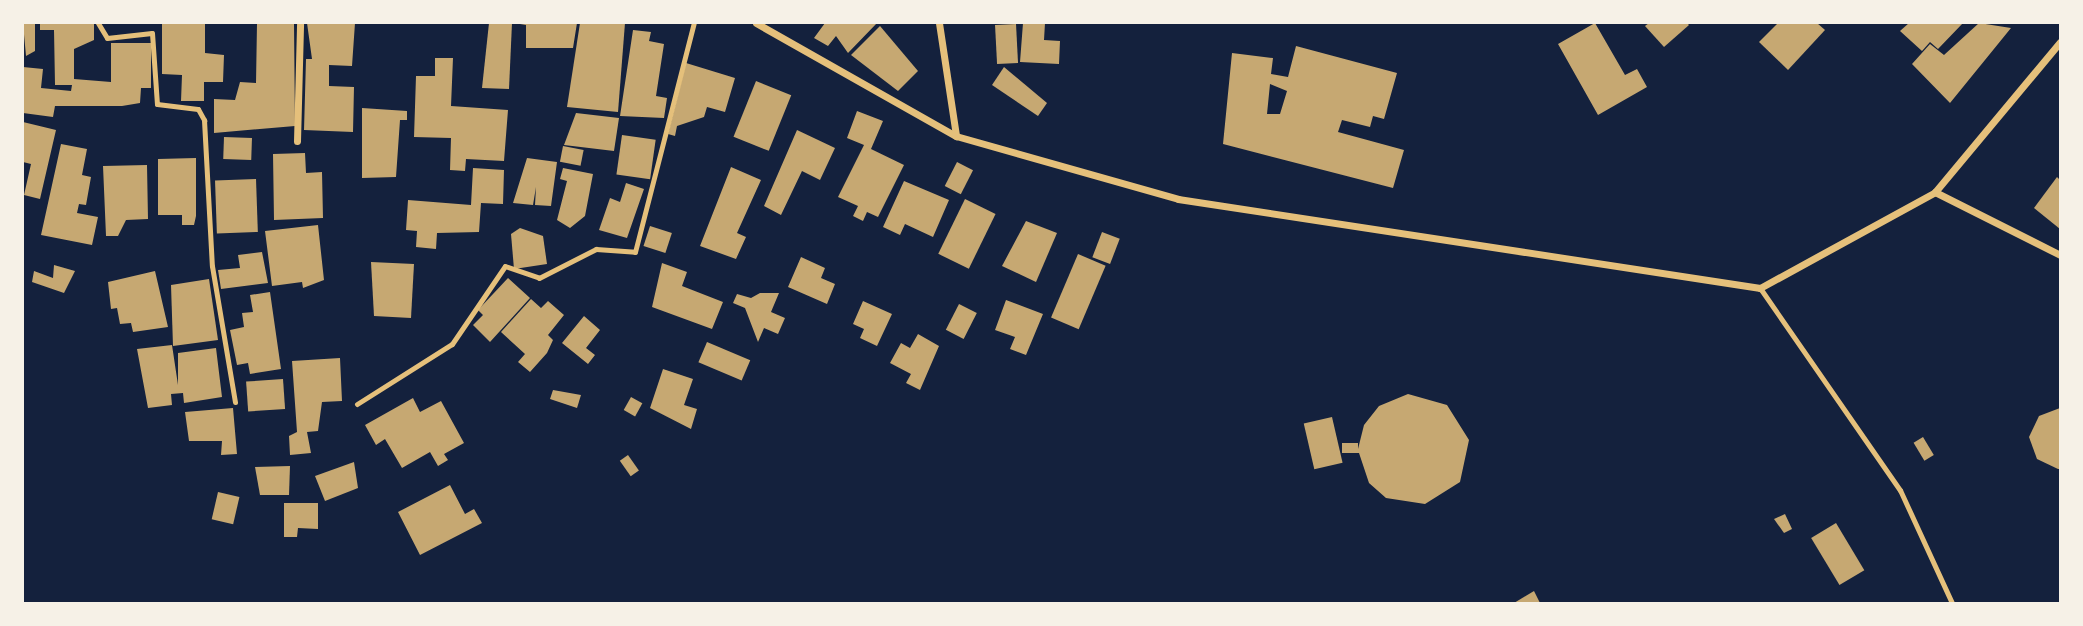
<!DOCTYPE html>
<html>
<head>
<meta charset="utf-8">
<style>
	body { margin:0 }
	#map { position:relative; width:2083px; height:626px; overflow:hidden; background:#14213d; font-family:"Sofia Sans Condensed",sans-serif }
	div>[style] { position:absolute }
	.building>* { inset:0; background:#c6a872; transform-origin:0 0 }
	.service>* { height:5px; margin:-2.5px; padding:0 2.5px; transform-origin:2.5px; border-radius:2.5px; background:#e5c07b }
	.minor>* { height:7px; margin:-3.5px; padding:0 3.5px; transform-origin:3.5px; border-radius:3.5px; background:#e5c07b }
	span { translate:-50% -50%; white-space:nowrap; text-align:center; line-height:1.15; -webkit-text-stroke:5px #f6f1e7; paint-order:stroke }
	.frame { position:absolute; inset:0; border:24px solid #f6f1e7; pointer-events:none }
</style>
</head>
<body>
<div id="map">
	<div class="building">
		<div style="clip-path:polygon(40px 23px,94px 23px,94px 40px,74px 49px,74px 79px,111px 82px,111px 43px,151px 43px,151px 88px,141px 88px,140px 103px,122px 106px,55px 106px,53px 117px,23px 113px,23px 67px,43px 69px,41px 88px,71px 91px,72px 85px,55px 85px,54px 30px,40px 30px)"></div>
		<div style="clip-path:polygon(162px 23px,205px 23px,205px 53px,224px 55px,223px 82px,204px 82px,204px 101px,181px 101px,182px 75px,162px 74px)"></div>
		<div style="clip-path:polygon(257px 23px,294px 23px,295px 126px,214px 133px,214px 99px,235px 100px,240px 82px,256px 83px)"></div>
		<div style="clip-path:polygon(307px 23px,355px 23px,352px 66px,329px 65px,329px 86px,354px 87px,353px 132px,304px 130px,306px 59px,312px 59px)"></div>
		<div style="clip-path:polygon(489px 23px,512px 23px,509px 89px,482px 88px)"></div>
		<div style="clip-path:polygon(514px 23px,577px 23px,573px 48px,526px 48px,526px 25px)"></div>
		<div style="clip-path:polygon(580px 23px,625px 23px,618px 112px,567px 107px)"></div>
		<div style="clip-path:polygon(825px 23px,877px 23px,848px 53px,836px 36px,828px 46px,814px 38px)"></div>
		<div style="clip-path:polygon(1023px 23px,1045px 23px,1044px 40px,1060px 41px,1059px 64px,1020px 62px)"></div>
		<div style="clip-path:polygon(1595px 23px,1625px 75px,1637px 69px,1647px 87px,1598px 115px,1558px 44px)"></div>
		<div style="clip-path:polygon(1649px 23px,1687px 23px,1689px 25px,1664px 47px,1645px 26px)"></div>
		<div style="clip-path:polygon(1778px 23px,1817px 23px,1825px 30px,1788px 70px,1759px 42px)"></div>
		<div style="clip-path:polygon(1909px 23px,1963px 23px,1938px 49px,1930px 42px,1922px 51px,1900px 31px)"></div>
		<div style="clip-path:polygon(1979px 23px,2011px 28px,1950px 103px,1912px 64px,1930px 44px,1944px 55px)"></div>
		<div style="clip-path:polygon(23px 24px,35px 24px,35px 51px,26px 56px)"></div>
		<div style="left:1016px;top:24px;width:39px;height:21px;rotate:87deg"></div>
		<div style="clip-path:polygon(880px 26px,918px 71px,898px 91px,851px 55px)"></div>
		<div style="clip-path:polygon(633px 30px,651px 32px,649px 41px,664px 44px,656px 96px,667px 98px,664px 118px,620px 116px)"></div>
		<div style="clip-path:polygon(evenodd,1296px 46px,1397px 73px,1384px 119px,1373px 116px,1370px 127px,1342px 120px,1338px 132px,1404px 150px,1393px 188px,1223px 144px,1232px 53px,1273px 58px,1271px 74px,1288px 77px,1296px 46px,1270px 84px,1287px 91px,1280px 114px,1267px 114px,1270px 84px)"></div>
		<div style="clip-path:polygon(435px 58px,453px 58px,451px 106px,508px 110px,504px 161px,466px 159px,465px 171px,450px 170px,451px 138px,414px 137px,416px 76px,435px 76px)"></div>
		<div style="clip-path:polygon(686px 63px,735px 78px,725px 112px,707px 107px,704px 117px,677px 126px,675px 136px,668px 134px)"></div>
		<div style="clip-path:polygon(1004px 67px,1047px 103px,1038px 116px,992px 85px)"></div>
		<div style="left:756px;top:81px;width:38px;height:60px;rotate:22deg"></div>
		<div style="clip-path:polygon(362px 108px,407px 111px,407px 120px,400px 120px,396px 177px,362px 178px)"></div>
		<div style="clip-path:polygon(857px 111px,883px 121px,871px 149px,904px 165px,878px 217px,867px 212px,863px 221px,853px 216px,858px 206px,838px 197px,864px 145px,847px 138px)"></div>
		<div style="clip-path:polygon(576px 113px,619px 118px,614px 151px,564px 145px)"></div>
		<div style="clip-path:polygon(23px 122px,56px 130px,40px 199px,24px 195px,31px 164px,23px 162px)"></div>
		<div style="clip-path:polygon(797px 130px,835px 148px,820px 180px,802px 171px,781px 215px,764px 206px)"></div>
		<div style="left:622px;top:135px;width:34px;height:40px;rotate:8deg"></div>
		<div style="left:224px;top:137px;width:28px;height:22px;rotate:2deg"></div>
		<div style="clip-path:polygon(61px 144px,87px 149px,82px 175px,91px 177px,86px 205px,79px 204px,77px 213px,98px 217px,92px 245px,41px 235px)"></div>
		<div style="left:563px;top:146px;width:21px;height:16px;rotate:11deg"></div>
		<div style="clip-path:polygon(305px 153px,306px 173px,322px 172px,323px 218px,274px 220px,273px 154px)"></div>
		<div style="clip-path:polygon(196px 158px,196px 216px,194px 225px,182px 225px,182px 215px,158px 215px,158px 159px)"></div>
		<div style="clip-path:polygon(527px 158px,557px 162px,551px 206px,535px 205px,536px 187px,533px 205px,513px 203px)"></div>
		<div style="left:957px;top:162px;width:18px;height:27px;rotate:27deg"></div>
		<div style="clip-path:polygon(147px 165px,148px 219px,126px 220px,118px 236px,106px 236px,103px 166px)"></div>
		<div style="clip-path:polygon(731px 167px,761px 180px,737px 233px,746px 237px,736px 259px,700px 246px)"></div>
		<div style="clip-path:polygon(473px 168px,504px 170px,503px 204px,481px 203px,479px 232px,437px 233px,436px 249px,416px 247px,417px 231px,406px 230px,408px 200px,471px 205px)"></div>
		<div style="clip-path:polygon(563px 168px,593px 174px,585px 216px,570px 228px,557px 220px,567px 181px,560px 179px)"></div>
		<div style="clip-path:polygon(2057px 177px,2060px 180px,2060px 229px,2034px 208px)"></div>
		<div style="left:256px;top:179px;width:53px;height:41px;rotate:88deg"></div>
		<div style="clip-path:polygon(904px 181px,949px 200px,933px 237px,905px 224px,900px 235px,883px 227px)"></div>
		<div style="clip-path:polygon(626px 183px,644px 189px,627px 238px,599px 230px,610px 198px,620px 202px)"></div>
		<div style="left:965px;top:199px;width:34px;height:61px;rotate:26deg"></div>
		<div style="clip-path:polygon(1026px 221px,1057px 233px,1036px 282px,1002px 266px)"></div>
		<div style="clip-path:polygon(318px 225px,324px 280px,303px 288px,302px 282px,272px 286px,265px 231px)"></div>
		<div style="left:650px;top:226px;width:23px;height:21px;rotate:18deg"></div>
		<div style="clip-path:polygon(520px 228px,543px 236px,547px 264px,514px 269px,511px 234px)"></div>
		<div style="left:1102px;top:232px;width:19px;height:27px;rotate:21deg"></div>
		<div style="clip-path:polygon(262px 252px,268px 283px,221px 289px,218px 270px,240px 268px,238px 255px)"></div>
		<div style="left:1078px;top:254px;width:30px;height:69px;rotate:23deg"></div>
		<div style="clip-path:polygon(801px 257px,825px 268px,821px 278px,835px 284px,827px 304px,788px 287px)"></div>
		<div style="clip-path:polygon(371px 262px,414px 264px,411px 318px,374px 316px)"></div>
		<div style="clip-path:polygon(662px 263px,687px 272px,682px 286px,723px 302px,712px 329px,652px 307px)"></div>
		<div style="clip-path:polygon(54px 265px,75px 271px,64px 293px,32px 282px,34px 271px,53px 278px)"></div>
		<div style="clip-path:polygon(155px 271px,168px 327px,133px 332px,131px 323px,120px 324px,117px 308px,111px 309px,108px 282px)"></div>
		<div style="clip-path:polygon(508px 278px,530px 298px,490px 342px,473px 325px,483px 315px,478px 310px)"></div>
		<div style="clip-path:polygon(209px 279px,218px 340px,173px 346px,171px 285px)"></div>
		<div style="clip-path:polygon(270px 292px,281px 369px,250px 374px,248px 363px,237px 365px,230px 330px,244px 327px,242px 313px,253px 312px,250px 295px)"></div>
		<div style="clip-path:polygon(760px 293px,779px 293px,771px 312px,785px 318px,778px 334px,764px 328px,758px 342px,745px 308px,733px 303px,737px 294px,751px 298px)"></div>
		<div style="clip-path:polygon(531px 299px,541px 308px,548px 301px,564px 315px,548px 335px,553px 340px,547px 353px,530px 372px,518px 362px,525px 354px,501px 332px)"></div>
		<div style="clip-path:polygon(1006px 300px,1043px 314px,1026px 355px,1010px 349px,1015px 337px,995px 330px)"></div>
		<div style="clip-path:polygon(863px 301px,892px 314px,877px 346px,860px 338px,864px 329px,853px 324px)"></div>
		<div style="left:959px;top:304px;width:20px;height:29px;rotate:27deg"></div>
		<div style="clip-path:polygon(584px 316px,600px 330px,586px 348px,595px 355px,588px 364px,562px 343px)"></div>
		<div style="clip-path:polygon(918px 334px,939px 346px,920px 390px,906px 383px,911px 374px,890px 363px,901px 343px,910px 348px)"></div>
		<div style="left:707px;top:342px;width:47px;height:22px;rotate:23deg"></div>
		<div style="clip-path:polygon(172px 345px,178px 385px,178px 353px,216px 348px,222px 397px,184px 403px,183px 393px,171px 394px,172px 405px,148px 408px,137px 349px)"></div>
		<div style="clip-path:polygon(340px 358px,342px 401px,322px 402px,318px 431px,307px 432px,311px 453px,290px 455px,289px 436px,297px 432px,292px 361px)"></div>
		<div style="clip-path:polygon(663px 369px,693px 379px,684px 405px,697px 409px,691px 429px,650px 408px)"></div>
		<div style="left:283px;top:379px;width:30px;height:37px;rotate:86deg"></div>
		<div style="clip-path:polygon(553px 390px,581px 395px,577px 408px,550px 399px)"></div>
		<div style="clip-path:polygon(1408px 394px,1447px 405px,1469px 440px,1460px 482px,1425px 504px,1386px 498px,1369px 483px,1359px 453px,1342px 453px,1342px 443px,1358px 443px,1358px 449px,1364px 425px,1379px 406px)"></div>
		<div style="left:631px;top:397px;width:13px;height:15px;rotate:29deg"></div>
		<div style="clip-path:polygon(413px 398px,420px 412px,441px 401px,464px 443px,444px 454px,448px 460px,438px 466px,430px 452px,402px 468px,385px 439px,376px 445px,365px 425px)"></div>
		<div style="clip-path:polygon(233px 408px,237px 454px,221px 455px,222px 441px,189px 441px,185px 412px)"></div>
		<div style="clip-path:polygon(2060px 408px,2060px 469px,2058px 469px,2037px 459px,2029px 437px,2039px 416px)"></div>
		<div style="left:1332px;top:417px;width:47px;height:29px;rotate:77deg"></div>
		<div style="left:1923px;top:437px;width:21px;height:11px;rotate:59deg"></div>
		<div style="left:628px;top:455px;width:19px;height:10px;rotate:55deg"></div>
		<div style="clip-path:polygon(354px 462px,358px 488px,325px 501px,315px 476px)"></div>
		<div style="clip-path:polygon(290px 466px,289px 495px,260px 495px,255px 467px)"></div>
		<div style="clip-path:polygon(450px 485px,465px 514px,474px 509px,482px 523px,420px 555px,398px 512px)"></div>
		<div style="left:218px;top:492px;width:22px;height:28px;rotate:13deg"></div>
		<div style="clip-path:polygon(284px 503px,318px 503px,318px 529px,298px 528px,297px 537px,284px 537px)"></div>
		<div style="clip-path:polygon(1785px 514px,1792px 529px,1784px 533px,1774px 519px)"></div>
		<div style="left:1836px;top:523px;width:55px;height:29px;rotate:59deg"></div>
		<div style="clip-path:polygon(1534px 591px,1540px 603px,1514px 603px)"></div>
	</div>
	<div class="service">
		<div style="left:98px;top:23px;width:17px;rotate:59deg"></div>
		<div style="left:107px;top:38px;width:45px;rotate:-6.3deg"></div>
		<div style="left:152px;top:33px;width:71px;rotate:86deg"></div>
		<div style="left:157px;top:104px;width:41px;rotate:7deg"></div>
		<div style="left:198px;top:109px;width:13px;rotate:61deg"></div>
		<div style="left:204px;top:120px;width:146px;rotate:86.9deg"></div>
		<div style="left:212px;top:266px;width:138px;rotate:80.4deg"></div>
		<div style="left:1760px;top:288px;width:246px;rotate:55.3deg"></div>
		<div style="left:1900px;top:490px;width:124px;rotate:65.3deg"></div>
		<div style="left:357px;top:404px;width:112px;rotate:-32.3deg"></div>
		<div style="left:452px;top:344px;width:94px;rotate:-55.8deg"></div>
		<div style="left:505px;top:266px;width:36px;rotate:19deg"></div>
		<div style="left:539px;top:278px;width:64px;rotate:-27deg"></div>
		<div style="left:596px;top:249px;width:39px;rotate:4deg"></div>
		<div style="left:635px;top:252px;width:236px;rotate:-75.6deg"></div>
	</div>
	<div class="minor">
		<div style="left:756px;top:23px;width:230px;rotate:29.5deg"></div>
		<div style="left:956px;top:136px;width:231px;rotate:15.8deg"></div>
		<div style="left:1178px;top:199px;width:589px;rotate:8.69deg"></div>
		<div style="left:1760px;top:288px;width:200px;rotate:-28.7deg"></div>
		<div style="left:1935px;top:192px;width:195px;rotate:-50.2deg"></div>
		<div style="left:939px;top:23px;width:114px;rotate:81.4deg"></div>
		<div style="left:297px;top:141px;width:118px;rotate:-88.5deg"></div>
		<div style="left:1935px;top:192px;width:140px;rotate:26.7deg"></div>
	</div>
	<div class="frame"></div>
</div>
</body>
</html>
